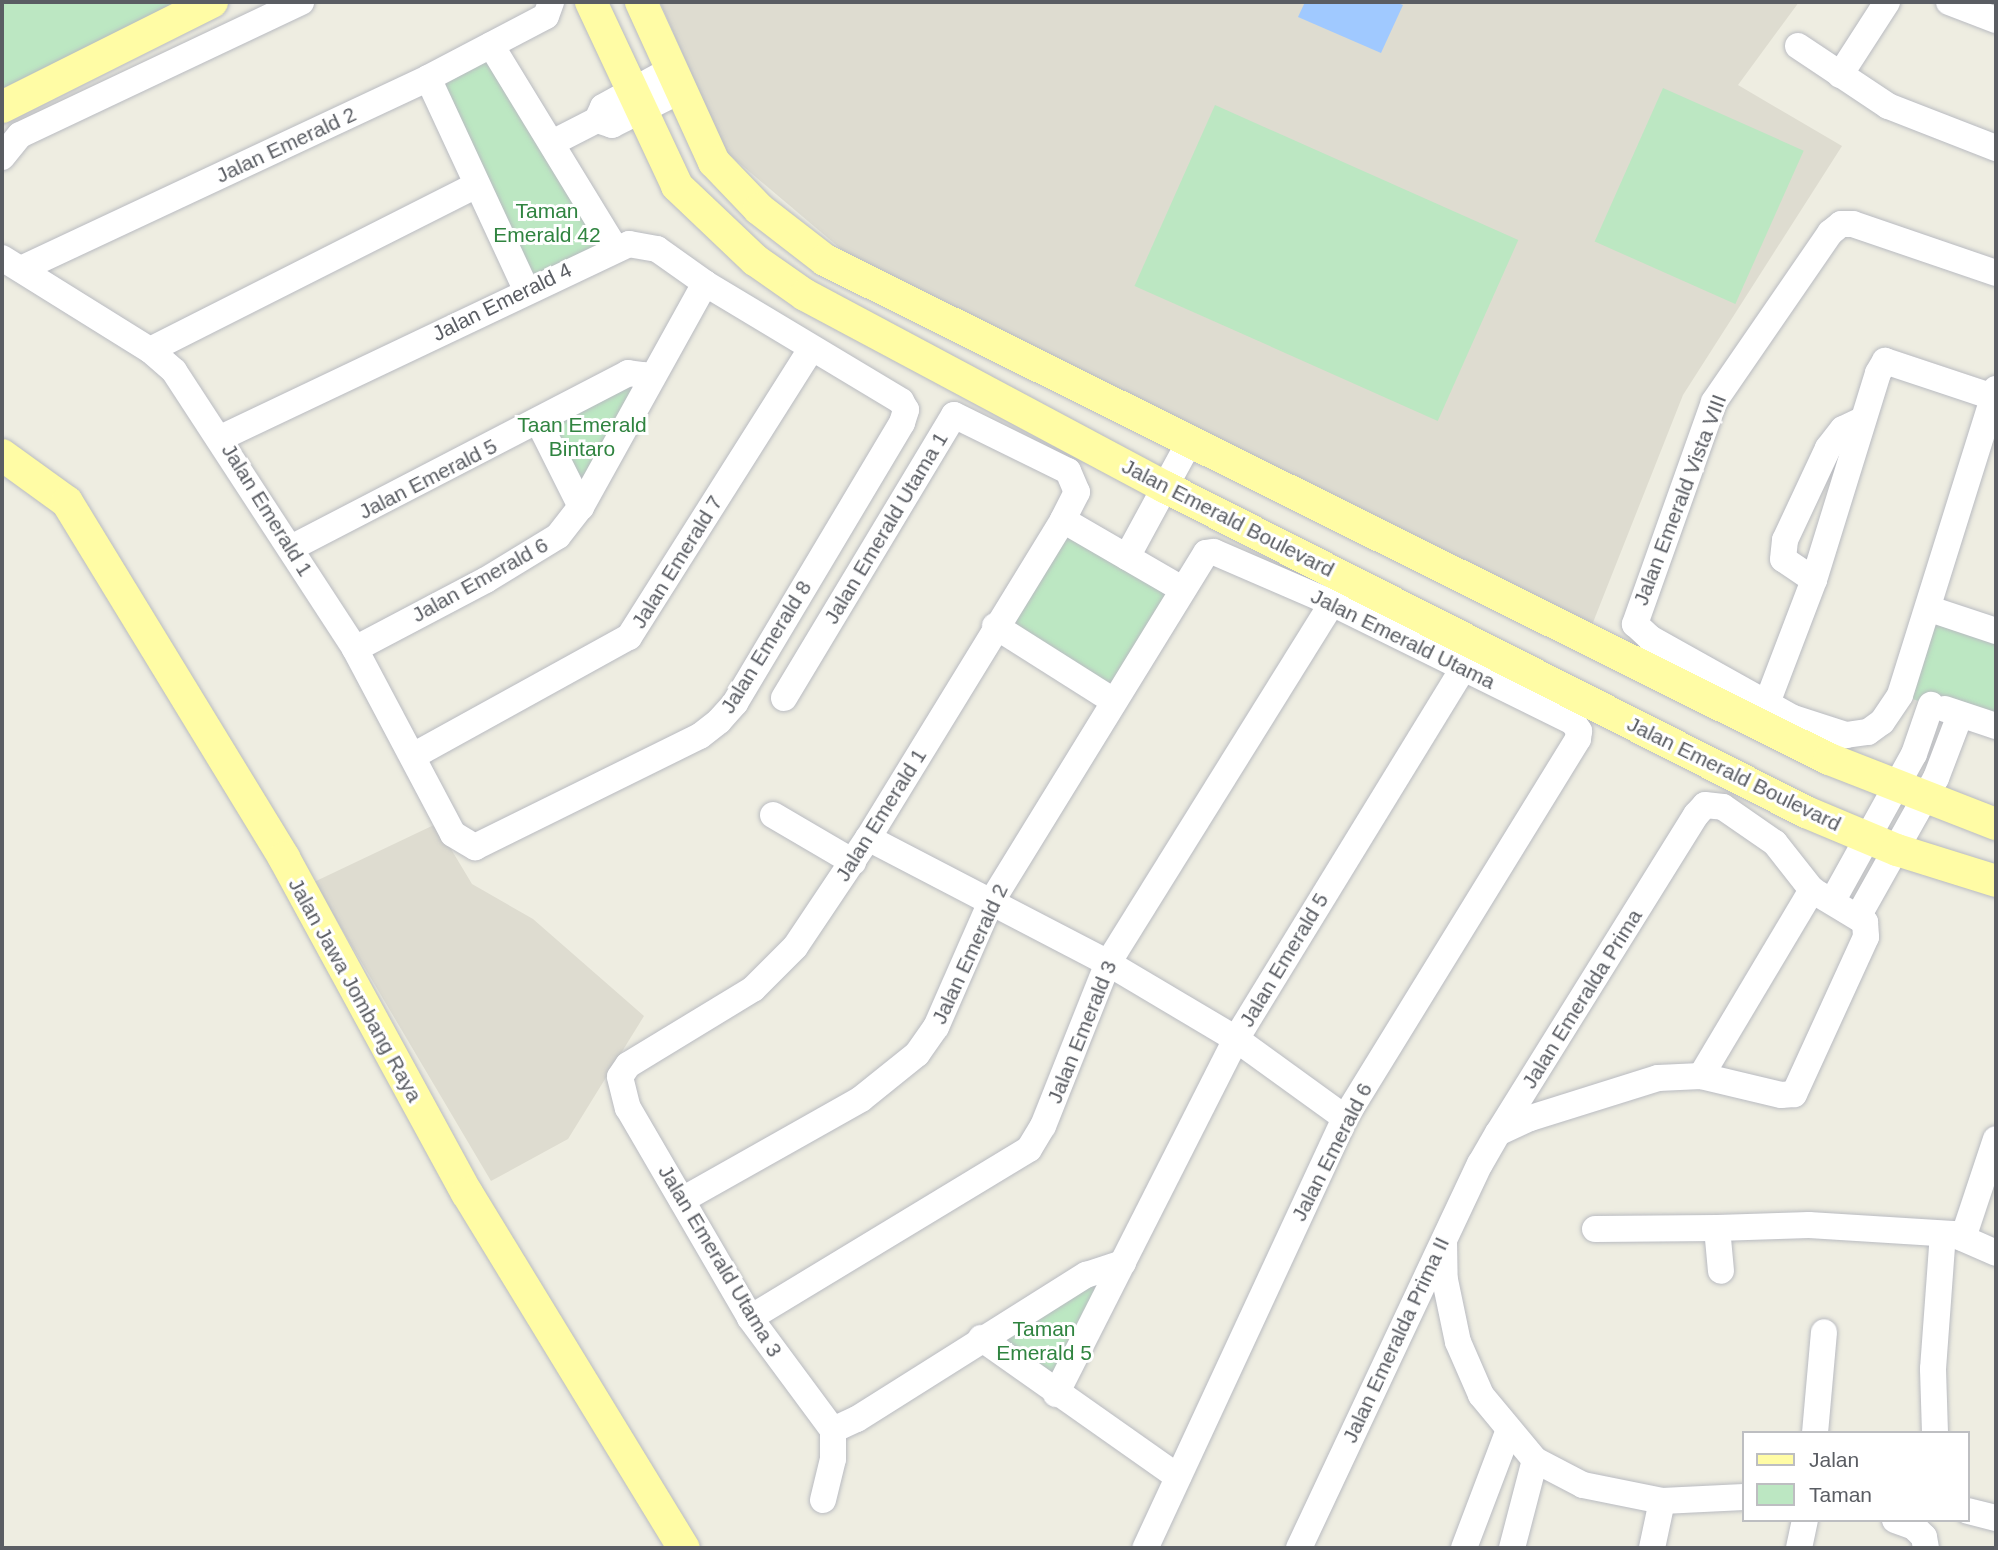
<!DOCTYPE html>
<html>
<head>
<meta charset="utf-8">
<style>
	body { margin:0 }
	#map { position:relative; width:1998px; height:1550px; overflow:hidden; background:#eeede1; font-family:Helvetica,sans-serif }
	div>[style] { position:absolute }
	.education>* { inset:0; background:#dedcd0 }
	.green>* { inset:0; background:#bce7c2; transform-origin:0 0 }
	.water>* { inset:0; background:#a0c9ff }
	.roads { filter:drop-shadow(0 0 2px #b9bbc1) drop-shadow(0 0 2px #b9bbc1) }
	.minor>* { height:26px; margin:-13px; padding:0 13px; transform-origin:13px; border-radius:13px; background:#fff }
	.major>* { height:32px; margin:-16px; padding:0 16px; transform-origin:16px; border-radius:16px; background:#fffca5 }
	span { translate:-50% -50%; white-space:nowrap; text-align:center; line-height:1.15; -webkit-text-stroke:6px #fff; paint-order:stroke }
	.street-label { font-size:21px; color:#5a5d63 }
	.park-label { font-size:21px; color:#308440 }
	.frame { position:absolute; inset:0; border:4px solid #5a5d63; pointer-events:none }
	.legend { position:absolute; left:1742px; top:1431px; width:228px; height:91px; box-sizing:border-box; background:#fff; border:2px solid #bdbec1; margin:0; padding:9px 12px; list-style:none; font-size:21px; color:#5a5d63 }
	.legend li { display:flex; align-items:center; gap:14px; height:35px }
	.legend b { width:35px; border:2px solid #bdbec1 }
</style>
</head>
<body>
<div id="map">
	<div class="education">
		<div style="clip-path:polygon(660px 2px,1799px 2px,1738px 85px,1842px 146px,1683px 395px,1592px 625px,854px 260px,725px 151px)"></div>
		<div style="clip-path:polygon(436px 824px,472px 884px,533px 919px,644px 1016px,568px 1139px,491px 1181px,314px 882px)"></div>
	</div>
	<div class="green">
		<div style="clip-path:polygon(2px 2px,187px 2px,2px 98px)"></div>
		<div style="clip-path:polygon(491px 45px,615px 248px,527px 291px,428px 78px)"></div>
		<div style="left:1663px;top:88px;width:154px;height:168px;rotate:24deg"></div>
		<div style="left:1215px;top:105px;width:332px;height:198px;rotate:24deg"></div>
		<div style="clip-path:polygon(628px 373px,648px 382px,581px 507px,539px 423px)"></div>
		<div style="left:1063px;top:520px;width:138px;height:126px;rotate:30deg"></div>
		<div style="clip-path:polygon(1930px 609px,1996px 631px,1996px 726px,1900px 695px)"></div>
		<div style="clip-path:polygon(1123px 1263px,1056px 1394px,981px 1338px)"></div>
	</div>
	<div class="water">
		<div style="clip-path:polygon(1305px 2px,1396px 2px,1403px 5px,1381px 53px,1298px 17px)"></div>
	</div>
	<div class="roads">
		<div class="minor">
			<div style="left:1949px;top:2px;width:50px;rotate:21deg"></div>
			<div style="left:491px;top:45px;width:238px;rotate:58.6deg"></div>
			<div style="left:1798px;top:46px;width:108px;rotate:33.7deg"></div>
			<div style="left:1888px;top:106px;width:116px;rotate:21.3deg"></div>
			<div style="left:1840px;top:75px;width:87px;rotate:-57.2deg"></div>
			<div style="left:428px;top:78px;width:235px;rotate:65.1deg"></div>
			<div style="left:597px;top:120px;width:16px;rotate:18deg"></div>
			<div style="left:612px;top:125px;width:76px;rotate:-26.6deg"></div>
			<div style="left:552px;top:143px;width:51px;rotate:-27.1deg"></div>
			<div style="left:597px;top:120px;width:14px;rotate:-65deg"></div>
			<div style="left:603px;top:107px;width:77px;rotate:-28.9deg"></div>
			<div style="left:2px;top:157px;width:28px;rotate:-51deg"></div>
			<div style="left:20px;top:135px;width:311px;rotate:-25.3deg"></div>
			<div style="left:2px;top:258px;width:174px;rotate:31.9deg"></div>
			<div style="left:150px;top:350px;width:32px;rotate:41deg"></div>
			<div style="left:174px;top:371px;width:332px;rotate:56.9deg"></div>
			<div style="left:355px;top:649px;width:209px;rotate:62.1deg"></div>
			<div style="left:453px;top:834px;width:26px;rotate:31deg"></div>
			<div style="left:475px;top:847px;width:251px;rotate:-26.3deg"></div>
			<div style="left:700px;top:736px;width:24px;rotate:-38deg"></div>
			<div style="left:719px;top:721px;width:24px;rotate:-48deg"></div>
			<div style="left:735px;top:703px;width:326px;rotate:-59.2deg"></div>
			<div style="left:902px;top:423px;width:14px;rotate:-73deg"></div>
			<div style="left:906px;top:410px;width:10px;rotate:-119deg"></div>
			<div style="left:901px;top:401px;width:229px;rotate:-149deg"></div>
			<div style="left:705px;top:283px;width:59px;rotate:-144.7deg"></div>
			<div style="left:657px;top:249px;width:28px;rotate:-170deg"></div>
			<div style="left:629px;top:244px;width:452px;rotate:154.6deg"></div>
			<div style="left:23px;top:268px;width:447px;rotate:-25.1deg"></div>
			<div style="left:428px;top:78px;width:133px;rotate:-27.7deg"></div>
			<div style="left:546px;top:16px;width:15px;rotate:-70deg"></div>
			<div style="left:1996px;top:273px;width:151px;rotate:-161.1deg"></div>
			<div style="left:1853px;top:224px;width:12px;rotate:180deg"></div>
			<div style="left:1841px;top:224px;width:14px;rotate:141deg"></div>
			<div style="left:1830px;top:233px;width:205px;rotate:124.5deg"></div>
			<div style="left:1714px;top:402px;width:236px;rotate:109.6deg"></div>
			<div style="left:1635px;top:624px;width:21px;rotate:43deg"></div>
			<div style="left:1650px;top:638px;width:164px;rotate:29.2deg"></div>
			<div style="left:1793px;top:718px;width:56px;rotate:17.8deg"></div>
			<div style="left:1846px;top:735px;width:22px;rotate:-8deg"></div>
			<div style="left:1868px;top:732px;width:17px;rotate:-36deg"></div>
			<div style="left:1882px;top:722px;width:32px;rotate:-56deg"></div>
			<div style="left:1900px;top:695px;width:321px;rotate:-72.6deg"></div>
			<div style="left:150px;top:350px;width:365px;rotate:-26.8deg"></div>
			<div style="left:539px;top:423px;width:94px;rotate:63.4deg"></div>
			<div style="left:1063px;top:520px;width:138px;rotate:30.1deg"></div>
			<div style="left:291px;top:548px;width:380px;rotate:-27.4deg"></div>
			<div style="left:628px;top:373px;width:15px;rotate:8deg"></div>
			<div style="left:643px;top:375px;width:9px;rotate:54deg"></div>
			<div style="left:1127px;top:557px;width:130px;rotate:-61.5deg"></div>
			<div style="left:1814px;top:580px;width:37px;rotate:-146deg"></div>
			<div style="left:1783px;top:559px;width:19px;rotate:-84deg"></div>
			<div style="left:1785px;top:540px;width:102px;rotate:-64.9deg"></div>
			<div style="left:1828px;top:448px;width:24px;rotate:-52deg"></div>
			<div style="left:1843px;top:429px;width:21px;rotate:-25deg"></div>
			<div style="left:1930px;top:609px;width:70px;rotate:18.4deg"></div>
			<div style="left:995px;top:626px;width:138px;rotate:32.3deg"></div>
			<div style="left:355px;top:649px;width:148px;rotate:-27.8deg"></div>
			<div style="left:486px;top:580px;width:84px;rotate:-31.4deg"></div>
			<div style="left:558px;top:536px;width:37px;rotate:-52deg"></div>
			<div style="left:581px;top:507px;width:256px;rotate:-61deg"></div>
			<div style="left:784px;top:698px;width:330px;rotate:-59deg"></div>
			<div style="left:954px;top:415px;width:127px;rotate:26.2deg"></div>
			<div style="left:1068px;top:471px;width:23px;rotate:67deg"></div>
			<div style="left:1077px;top:492px;width:31px;rotate:117deg"></div>
			<div style="left:1063px;top:520px;width:373px;rotate:121.5deg"></div>
			<div style="left:868px;top:838px;width:131px;rotate:123.8deg"></div>
			<div style="left:795px;top:947px;width:59px;rotate:135deg"></div>
			<div style="left:753px;top:989px;width:146px;rotate:148.7deg"></div>
			<div style="left:628px;top:1065px;width:14px;rotate:124deg"></div>
			<div style="left:620px;top:1077px;width:32px;rotate:76deg"></div>
			<div style="left:628px;top:1108px;width:243px;rotate:59.8deg"></div>
			<div style="left:750px;top:1318px;width:139px;rotate:53.5deg"></div>
			<div style="left:1767px;top:703px;width:132px;rotate:-69.1deg"></div>
			<div style="left:1814px;top:580px;width:217px;rotate:-72.8deg"></div>
			<div style="left:1878px;top:373px;width:14px;rotate:-60deg"></div>
			<div style="left:1885px;top:361px;width:114px;rotate:18.4deg"></div>
			<div style="left:1945px;top:709px;width:54px;rotate:18.4deg"></div>
			<div style="left:413px;top:756px;width:247px;rotate:-28.9deg"></div>
			<div style="left:629px;top:637px;width:341px;rotate:-57.7deg"></div>
			<div style="left:773px;top:815px;width:93px;rotate:30.4deg"></div>
			<div style="left:868px;top:838px;width:271px;rotate:27.5deg"></div>
			<div style="left:1108px;top:963px;width:149px;rotate:30.7deg"></div>
			<div style="left:1236px;top:1039px;width:135px;rotate:35.9deg"></div>
			<div style="left:1833px;top:900px;width:167px;rotate:-61deg"></div>
			<div style="left:1914px;top:754px;width:52px;rotate:-70.9deg"></div>
			<div style="left:1859px;top:915px;width:157px;rotate:-60.7deg"></div>
			<div style="left:1936px;top:778px;width:67px;rotate:-69.1deg"></div>
			<div style="left:1701px;top:1076px;width:217px;rotate:-59.2deg"></div>
			<div style="left:682px;top:1200px;width:206px;rotate:-29.4deg"></div>
			<div style="left:861px;top:1099px;width:72px;rotate:-38.8deg"></div>
			<div style="left:917px;top:1054px;width:33px;rotate:-55deg"></div>
			<div style="left:936px;top:1027px;width:134px;rotate:-66.3deg"></div>
			<div style="left:990px;top:904px;width:412px;rotate:-58.4deg"></div>
			<div style="left:1206px;top:553px;width:8px;rotate:-7deg"></div>
			<div style="left:1214px;top:552px;width:129px;rotate:23.4deg"></div>
			<div style="left:1332px;top:603px;width:269px;rotate:26.3deg"></div>
			<div style="left:1573px;top:722px;width:11px;rotate:56deg"></div>
			<div style="left:1579px;top:731px;width:8px;rotate:97deg"></div>
			<div style="left:1578px;top:739px;width:445px;rotate:121.6deg"></div>
			<div style="left:1345px;top:1118px;width:474px;rotate:114.9deg"></div>
			<div style="left:1717px;top:1228px;width:92px;rotate:-1.9deg"></div>
			<div style="left:1809px;top:1225px;width:144px;rotate:3.6deg"></div>
			<div style="left:1953px;top:1234px;width:47px;rotate:23.8deg"></div>
			<div style="left:1595px;top:1229px;width:122px;rotate:-0.5deg"></div>
			<div style="left:1717px;top:1228px;width:43px;rotate:84.7deg"></div>
			<div style="left:1963px;top:1238px;width:104px;rotate:-71.6deg"></div>
			<div style="left:1444px;top:1241px;width:39px;rotate:89deg"></div>
			<div style="left:1445px;top:1280px;width:63px;rotate:78.2deg"></div>
			<div style="left:1458px;top:1342px;width:58px;rotate:66.5deg"></div>
			<div style="left:1481px;top:1395px;width:85px;rotate:50.3deg"></div>
			<div style="left:1535px;top:1460px;width:54px;rotate:27.5deg"></div>
			<div style="left:1583px;top:1485px;width:81px;rotate:11.4deg"></div>
			<div style="left:1662px;top:1501px;width:82px;rotate:-2.8deg"></div>
			<div style="left:750px;top:1318px;width:326px;rotate:-31.2deg"></div>
			<div style="left:1029px;top:1149px;width:27px;rotate:-59deg"></div>
			<div style="left:1043px;top:1126px;width:175px;rotate:-68.3deg"></div>
			<div style="left:1108px;top:963px;width:424px;rotate:-58.1deg"></div>
			<div style="left:981px;top:1338px;width:241px;rotate:35.2deg"></div>
			<div style="left:1056px;top:1394px;width:398px;rotate:-63.1deg"></div>
			<div style="left:1236px;top:1039px;width:435px;rotate:-58.5deg"></div>
			<div style="left:833px;top:1430px;width:26px;rotate:-25deg"></div>
			<div style="left:857px;top:1419px;width:271px;rotate:-32.2deg"></div>
			<div style="left:1086px;top:1275px;width:39px;rotate:-18deg"></div>
			<div style="left:1815px;top:1433px;width:101px;rotate:-84.9deg"></div>
			<div style="left:1935px;top:1433px;width:64px;rotate:-91.8deg"></div>
			<div style="left:1933px;top:1369px;width:135px;rotate:-85.8deg"></div>
			<div style="left:823px;top:1500px;width:42px;rotate:-76.3deg"></div>
			<div style="left:833px;top:1459px;width:29px;rotate:-90deg"></div>
			<div style="left:1968px;top:1511px;width:29px;rotate:14deg"></div>
			<div style="left:1895px;top:1520px;width:20px;rotate:20deg"></div>
			<div style="left:1914px;top:1527px;width:14px;rotate:45deg"></div>
			<div style="left:1924px;top:1537px;width:11px;rotate:80deg"></div>
			<div style="left:1299px;top:1548px;width:425px;rotate:-64.8deg"></div>
			<div style="left:1480px;top:1164px;width:36px;rotate:-60deg"></div>
			<div style="left:1498px;top:1133px;width:375px;rotate:-58.1deg"></div>
			<div style="left:1696px;top:815px;width:13px;rotate:-48deg"></div>
			<div style="left:1705px;top:805px;width:18px;rotate:6deg"></div>
			<div style="left:1723px;top:807px;width:63px;rotate:34.7deg"></div>
			<div style="left:1775px;top:843px;width:60px;rotate:51.8deg"></div>
			<div style="left:1812px;top:890px;width:62px;rotate:31.1deg"></div>
			<div style="left:1865px;top:922px;width:15px;rotate:86deg"></div>
			<div style="left:1866px;top:937px;width:173px;rotate:114.6deg"></div>
			<div style="left:1794px;top:1094px;width:13px;rotate:176deg"></div>
			<div style="left:1781px;top:1095px;width:82px;rotate:-166.6deg"></div>
			<div style="left:1701px;top:1076px;width:43px;rotate:177.3deg"></div>
			<div style="left:1658px;top:1078px;width:134px;rotate:162.6deg"></div>
			<div style="left:1530px;top:1118px;width:35px;rotate:155deg"></div>
			<div style="left:1464px;top:1548px;width:124px;rotate:-69.2deg"></div>
			<div style="left:1512px;top:1548px;width:91px;rotate:-75.4deg"></div>
			<div style="left:1652px;top:1548px;width:48px;rotate:-78deg"></div>
			<div style="left:1799px;top:1548px;width:29px;rotate:-78deg"></div>
		</div>
		<div class="major">
			<div style="left:591px;top:2px;width:203px;rotate:64.9deg"></div>
			<div style="left:677px;top:186px;width:108px;rotate:43.5deg"></div>
			<div style="left:755px;top:260px;width:61px;rotate:35deg"></div>
			<div style="left:805px;top:295px;width:408px;rotate:28.1deg"></div>
			<div style="left:1165px;top:487px;width:719px;rotate:26.89deg"></div>
			<div style="left:1806px;top:812px;width:99px;rotate:22.7deg"></div>
			<div style="left:1897px;top:850px;width:104px;rotate:17.4deg"></div>
			<div style="left:641px;top:2px;width:176px;rotate:65.5deg"></div>
			<div style="left:714px;top:162px;width:65px;rotate:46.2deg"></div>
			<div style="left:759px;top:209px;width:83px;rotate:37.7deg"></div>
			<div style="left:825px;top:260px;width:1121px;rotate:26.43deg"></div>
			<div style="left:1829px;top:759px;width:179px;rotate:21.3deg"></div>
			<div style="left:2px;top:107px;width:235px;rotate:-26.6deg"></div>
			<div style="left:2px;top:455px;width:80px;rotate:35.9deg"></div>
			<div style="left:67px;top:502px;width:417px;rotate:58.6deg"></div>
			<div style="left:284px;top:858px;width:382px;rotate:61.4deg"></div>
			<div style="left:467px;top:1193px;width:416px;rotate:58.6deg"></div>
		</div>
	</div>
	<div class="street-label">
		<span style="left:286px;top:145px;rotate:-25deg">Jalan Emerald 2</span>
		<span style="left:502px;top:302px;rotate:-26deg">Jalan Emerald 4</span>
		<span style="left:428px;top:479px;rotate:-27deg">Jalan Emerald 5</span>
		<span style="left:1680px;top:500px;rotate:-69deg">Jalan Emerald Vista VIII</span>
		<span style="left:267px;top:510px;rotate:58deg">Jalan Emerald 1</span>
		<span style="left:1228px;top:518px;rotate:27deg">Jalan Emerald Boulevard</span>
		<span style="left:886px;top:528px;rotate:-59deg">Jalan Emerald Utama 1</span>
		<span style="left:677px;top:562px;rotate:-58deg">Jalan Emerald 7</span>
		<span style="left:480px;top:580px;rotate:-29deg">Jalan Emerald 6</span>
		<span style="left:1403px;top:639px;rotate:26deg">Jalan Emerald Utama</span>
		<span style="left:766px;top:647px;rotate:-58deg">Jalan Emerald 8</span>
		<span style="left:1734px;top:774px;rotate:26deg">Jalan Emerald Boulevard</span>
		<span style="left:881px;top:815px;rotate:-58deg">Jalan Emerald 1</span>
		<span style="left:970px;top:954px;rotate:-65deg">Jalan Emerald 2</span>
		<span style="left:1284px;top:960px;rotate:-59deg">Jalan Emerald 5</span>
		<span style="left:355px;top:990px;rotate:61deg">Jalan Jawa Jombang Raya</span>
		<span style="left:1582px;top:999px;rotate:-58deg">Jalan Emeralda Prima</span>
		<span style="left:1082px;top:1032px;rotate:-68deg">Jalan Emerald 3</span>
		<span style="left:1332px;top:1152px;rotate:-63deg">Jalan Emerald 6</span>
		<span style="left:720px;top:1261px;rotate:59deg">Jalan Emerald Utama 3</span>
		<span style="left:1396px;top:1340px;rotate:-65deg">Jalan Emeralda Prima II</span>
	</div>
	<div class="park-label">
		<span style="left:547px;top:223px">Taman<br>Emerald 42</span>
		<span style="left:582px;top:437px">Taan Emerald<br>Bintaro</span>
		<span style="left:1044px;top:1341px">Taman<br>Emerald 5</span>
	</div>
	<div class="frame"></div>
	<ul class="legend">
	<li><b style="height:9px;background:#fffca5"></b>Jalan</li>
	<li><b style="height:19px;background:#bce7c2"></b>Taman</li>
	</ul>
</div>
</body>
</html>
